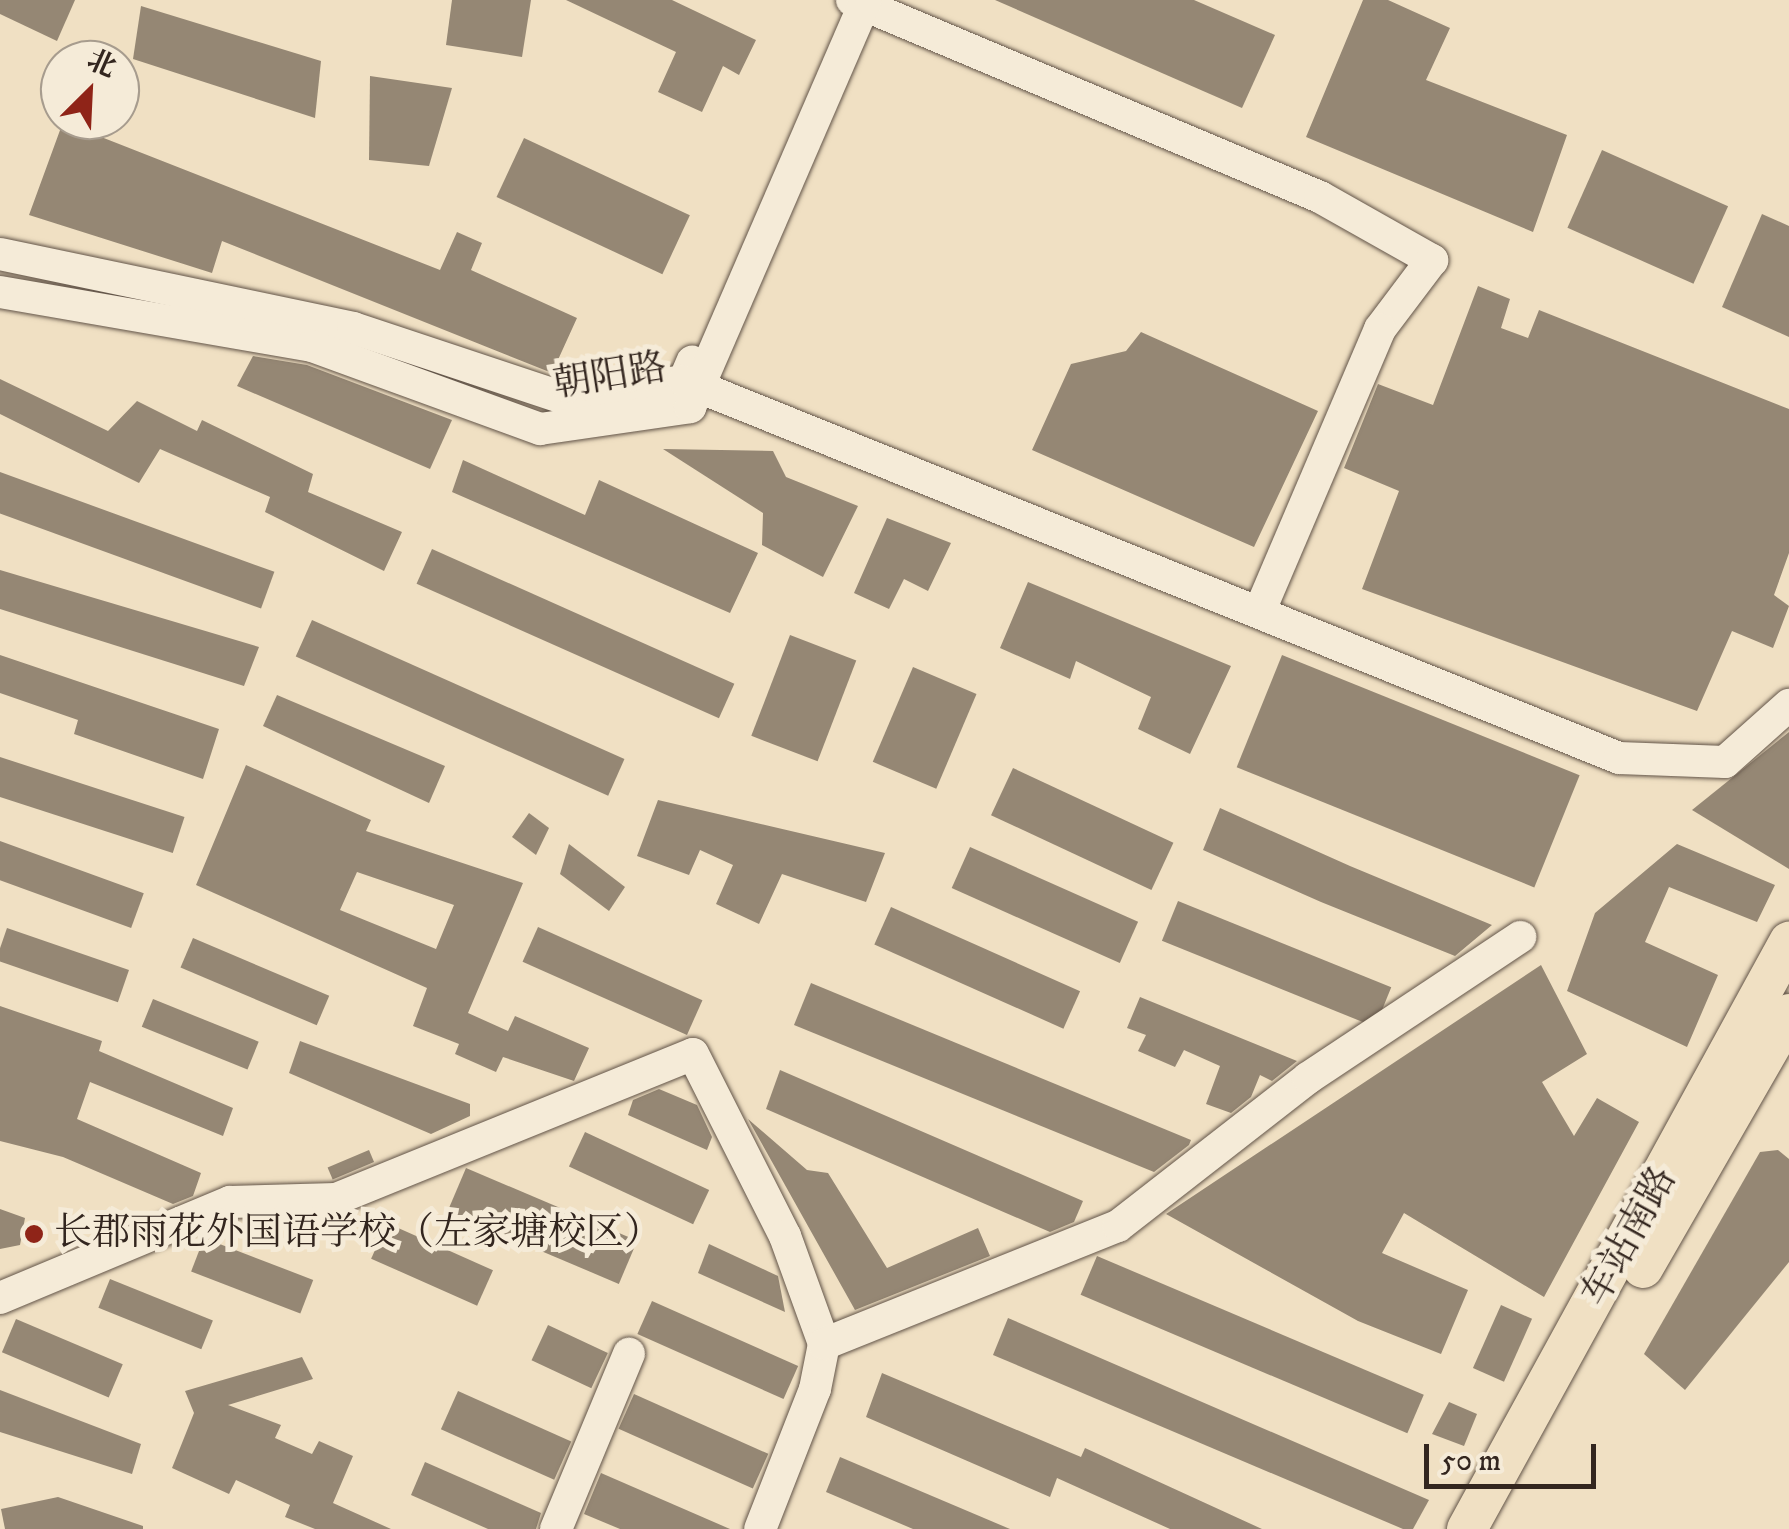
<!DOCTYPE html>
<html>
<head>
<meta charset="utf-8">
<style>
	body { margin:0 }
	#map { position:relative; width:1789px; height:1529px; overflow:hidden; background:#f0e0c3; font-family:"IM FELL DW Pica","Noto Serif SC",serif }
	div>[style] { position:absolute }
	.building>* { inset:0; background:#958774; transform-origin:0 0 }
	.roads { filter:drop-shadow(0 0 2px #625448) drop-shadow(0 0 2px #625448) }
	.minor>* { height:32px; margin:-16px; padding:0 16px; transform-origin:16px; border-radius:16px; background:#f5ebd8 }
	.major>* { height:40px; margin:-20px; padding:0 20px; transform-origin:20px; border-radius:20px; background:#f0e0c3 }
	.dots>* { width:28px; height:28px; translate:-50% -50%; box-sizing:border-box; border:5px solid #f5ebd8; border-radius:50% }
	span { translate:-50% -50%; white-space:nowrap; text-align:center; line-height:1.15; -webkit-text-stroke:10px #f5ebd8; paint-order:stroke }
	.street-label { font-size:38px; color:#33261f }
	.poi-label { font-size:38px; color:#33261f }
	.left { translate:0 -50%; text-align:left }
	.north { position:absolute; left:40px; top:40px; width:100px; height:100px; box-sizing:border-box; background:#f5ebd8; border:2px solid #a79c8e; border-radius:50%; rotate:24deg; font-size:28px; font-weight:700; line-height:40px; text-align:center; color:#33261f }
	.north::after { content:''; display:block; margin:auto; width:35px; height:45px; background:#8f2418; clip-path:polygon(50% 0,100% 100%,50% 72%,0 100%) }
	.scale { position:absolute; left:1424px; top:1444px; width:172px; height:45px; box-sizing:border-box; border:5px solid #33261f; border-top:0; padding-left:12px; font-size:30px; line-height:35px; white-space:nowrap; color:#33261f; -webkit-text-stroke:8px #f5ebd8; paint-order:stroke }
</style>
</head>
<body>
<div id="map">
	<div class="building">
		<div style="clip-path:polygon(0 0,75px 0,57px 41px,0 14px)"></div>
		<div style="clip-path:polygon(452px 0,531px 0,522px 57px,446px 45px)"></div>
		<div style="clip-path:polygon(566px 0,672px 0,756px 40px,739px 75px,723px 66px,702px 112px,658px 92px,676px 52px)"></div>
		<div style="clip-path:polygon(995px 0,1194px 0,1275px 35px,1242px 108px)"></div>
		<div style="clip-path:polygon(1363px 0,1388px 0,1450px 28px,1426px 80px,1567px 135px,1533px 232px,1306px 137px)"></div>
		<div style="clip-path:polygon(141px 6px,321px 61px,315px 118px,133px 59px)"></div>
		<div style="clip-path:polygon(370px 76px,452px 88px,429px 166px,369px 160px)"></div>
		<div style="clip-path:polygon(63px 122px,440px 270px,457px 232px,482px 243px,471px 270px,577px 318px,552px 373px,222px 241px,212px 273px,29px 215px)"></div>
		<div style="left:524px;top:138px;width:183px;height:65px;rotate:25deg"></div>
		<div style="left:1602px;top:150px;width:138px;height:85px;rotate:24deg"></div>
		<div style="clip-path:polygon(1762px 214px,1789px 226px,1789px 337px,1722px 307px)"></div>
		<div style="clip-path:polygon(1478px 286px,1510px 299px,1501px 328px,1528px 338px,1539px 310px,1789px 409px,1789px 553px,1774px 595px,1789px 606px,1773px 648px,1732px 631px,1697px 711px,1362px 589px,1399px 491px,1344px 468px,1378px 384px,1433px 405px)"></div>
		<div style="clip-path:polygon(1141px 332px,1318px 411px,1254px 547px,1032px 450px,1071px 364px,1126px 351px)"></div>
		<div style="clip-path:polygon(253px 356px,307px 365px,452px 420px,430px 469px,237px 386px)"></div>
		<div style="clip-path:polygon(0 379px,108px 431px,137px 401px,197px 431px,202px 420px,313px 474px,308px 492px,402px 532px,384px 571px,265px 512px,270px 497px,160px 449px,139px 483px,0 414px)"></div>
		<div style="clip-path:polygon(663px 449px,773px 451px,786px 477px,858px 506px,823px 577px,762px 545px,763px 513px)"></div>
		<div style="clip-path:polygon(463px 460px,585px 515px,599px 480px,758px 553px,730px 613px,452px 492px)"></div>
		<div style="left:0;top:472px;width:292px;height:39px;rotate:20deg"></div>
		<div style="clip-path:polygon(887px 518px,951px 543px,928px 591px,904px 579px,889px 609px,854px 593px)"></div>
		<div style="left:432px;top:549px;width:331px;height:38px;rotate:24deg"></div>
		<div style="clip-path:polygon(0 570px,259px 647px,244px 686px,0 609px)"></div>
		<div style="clip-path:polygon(1028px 582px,1231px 666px,1190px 754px,1138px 729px,1151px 697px,1076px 661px,1070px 679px,1000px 648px)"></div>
		<div style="left:312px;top:620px;width:342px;height:40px;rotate:24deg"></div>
		<div style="left:790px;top:635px;width:71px;height:108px;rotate:21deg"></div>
		<div style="clip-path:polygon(0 655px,219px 729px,203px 779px,74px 734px,78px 720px,0 693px)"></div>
		<div style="left:1282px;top:655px;width:321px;height:121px;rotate:22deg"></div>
		<div style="left:913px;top:667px;width:69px;height:103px;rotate:23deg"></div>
		<div style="clip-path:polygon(277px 695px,445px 766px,429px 803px,263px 726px)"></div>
		<div style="clip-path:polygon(1789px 732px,1789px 869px,1692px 810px)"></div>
		<div style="left:0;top:757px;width:194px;height:38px;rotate:18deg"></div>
		<div style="clip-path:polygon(evenodd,246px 765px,371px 820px,366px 831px,523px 883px,468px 1013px,508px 1031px,515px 1016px,589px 1048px,574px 1081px,503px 1057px,496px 1072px,455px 1054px,459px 1044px,413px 1026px,427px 988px,196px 885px,246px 765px,357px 872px,454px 905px,436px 949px,340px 910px,357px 872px)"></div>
		<div style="left:1013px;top:768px;width:177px;height:52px;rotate:25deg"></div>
		<div style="clip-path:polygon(658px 800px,885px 853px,866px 902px,782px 874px,759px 924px,716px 904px,733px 865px,700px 850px,689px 875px,637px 856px)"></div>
		<div style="clip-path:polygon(1220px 808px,1350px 866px,1492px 925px,1455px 956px,1321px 902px,1203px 850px)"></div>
		<div style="clip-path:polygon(529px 813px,549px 828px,536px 855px,512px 837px)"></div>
		<div style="left:0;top:841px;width:153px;height:37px;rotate:20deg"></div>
		<div style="clip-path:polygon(569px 844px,625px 887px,609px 911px,560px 874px)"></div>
		<div style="clip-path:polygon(1677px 844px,1775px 885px,1757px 922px,1669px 887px,1645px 942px,1718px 975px,1687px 1047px,1567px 991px,1595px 913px)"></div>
		<div style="left:970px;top:847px;width:184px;height:45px;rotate:24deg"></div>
		<div style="left:1178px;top:901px;width:230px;height:43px;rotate:22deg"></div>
		<div style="left:891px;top:907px;width:207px;height:41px;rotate:24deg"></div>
		<div style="left:538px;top:927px;width:180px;height:38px;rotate:24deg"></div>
		<div style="left:7px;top:928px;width:129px;height:34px;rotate:19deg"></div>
		<div style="left:193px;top:938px;width:148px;height:32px;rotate:23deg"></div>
		<div style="clip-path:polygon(1541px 965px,1587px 1054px,1542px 1082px,1574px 1136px,1597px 1098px,1639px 1122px,1544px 1297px,1404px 1213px,1382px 1253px,1468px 1290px,1441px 1354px,1358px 1321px,1166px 1214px)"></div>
		<div style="clip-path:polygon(811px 983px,1191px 1140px,1189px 1145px,1154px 1172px,794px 1025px)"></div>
		<div style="clip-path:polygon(1140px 997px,1297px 1061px,1272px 1081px,1260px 1075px,1251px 1097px,1231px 1113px,1206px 1104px,1220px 1066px,1184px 1050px,1175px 1067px,1138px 1051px,1146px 1035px,1127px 1028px)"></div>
		<div style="left:153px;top:999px;width:114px;height:30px;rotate:22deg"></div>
		<div style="clip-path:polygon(0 1006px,102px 1041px,99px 1051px,233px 1108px,223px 1136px,90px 1082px,77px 1119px,201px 1173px,193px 1196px,173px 1204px,63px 1157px,0 1141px)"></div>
		<div style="clip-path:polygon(300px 1041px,470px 1104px,470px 1116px,431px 1134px,289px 1073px)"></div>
		<div style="clip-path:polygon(780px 1070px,1083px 1201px,1074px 1222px,1050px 1232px,766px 1109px)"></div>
		<div style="clip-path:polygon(659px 1089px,697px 1105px,712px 1137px,707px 1150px,628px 1115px,633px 1100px)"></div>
		<div style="clip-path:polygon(748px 1119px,807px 1170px,828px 1173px,887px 1268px,978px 1228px,990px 1256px,855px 1310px)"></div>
		<div style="left:585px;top:1132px;width:137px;height:38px;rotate:25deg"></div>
		<div style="left:369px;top:1150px;width:13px;height:45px;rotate:67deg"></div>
		<div style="clip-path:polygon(1778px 1150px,1789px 1159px,1789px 1262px,1685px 1390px,1644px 1354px,1760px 1152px)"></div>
		<div style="left:466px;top:1168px;width:186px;height:47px;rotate:23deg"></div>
		<div style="clip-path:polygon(0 1209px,25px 1218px,20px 1245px,0 1249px)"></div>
		<div style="left:387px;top:1223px;width:116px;height:39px;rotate:24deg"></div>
		<div style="left:204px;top:1238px;width:117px;height:36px;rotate:21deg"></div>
		<div style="clip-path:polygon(709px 1244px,778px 1276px,785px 1312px,698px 1273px)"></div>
		<div style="left:1097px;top:1256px;width:355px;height:42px;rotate:23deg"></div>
		<div style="left:110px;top:1279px;width:111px;height:31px;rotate:22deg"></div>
		<div style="left:652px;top:1301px;width:160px;height:36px;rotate:24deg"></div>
		<div style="left:1501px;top:1305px;width:34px;height:69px;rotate:24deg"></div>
		<div style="clip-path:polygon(1008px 1318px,1429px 1500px,1413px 1529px,1403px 1529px,993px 1355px)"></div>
		<div style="left:16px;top:1319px;width:116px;height:36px;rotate:23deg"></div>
		<div style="left:548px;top:1325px;width:66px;height:39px;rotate:25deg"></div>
		<div style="clip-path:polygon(302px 1357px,313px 1379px,228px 1405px,281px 1425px,275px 1438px,312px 1454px,319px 1441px,353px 1456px,333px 1503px,391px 1529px,315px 1529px,285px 1517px,290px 1505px,236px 1480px,229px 1494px,172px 1468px,194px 1413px,185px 1391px)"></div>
		<div style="clip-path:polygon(882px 1373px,1081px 1457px,1085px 1448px,1262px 1529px,1170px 1529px,1057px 1478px,1050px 1497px,866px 1417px)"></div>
		<div style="clip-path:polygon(0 1390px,141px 1444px,132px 1474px,0 1432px)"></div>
		<div style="left:458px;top:1391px;width:124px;height:42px;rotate:24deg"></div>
		<div style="left:634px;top:1394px;width:147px;height:38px;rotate:24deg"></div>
		<div style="clip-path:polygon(1449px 1402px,1477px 1414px,1464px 1446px,1432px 1434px)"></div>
		<div style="clip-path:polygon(840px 1457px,1010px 1529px,913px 1529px,826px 1492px)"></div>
		<div style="clip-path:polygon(425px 1462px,541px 1513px,536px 1529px,488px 1529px,411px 1495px)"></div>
		<div style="clip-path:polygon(601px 1473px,730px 1529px,620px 1529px,584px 1514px)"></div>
		<div style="clip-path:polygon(58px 1497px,143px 1526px,143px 1529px,5px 1529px,1px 1509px)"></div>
	</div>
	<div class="roads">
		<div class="minor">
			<div style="left:852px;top:0;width:508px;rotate:22.83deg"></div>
			<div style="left:1320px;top:197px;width:129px;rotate:29.4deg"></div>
			<div style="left:1432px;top:260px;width:86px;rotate:127deg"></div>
			<div style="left:1380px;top:329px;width:308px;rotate:113.1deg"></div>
			<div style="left:0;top:254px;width:361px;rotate:11.8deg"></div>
			<div style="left:353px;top:328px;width:221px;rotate:18.4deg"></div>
			<div style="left:563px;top:398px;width:122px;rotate:-8deg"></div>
			<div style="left:684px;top:381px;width:21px;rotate:-67deg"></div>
			<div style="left:0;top:292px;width:317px;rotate:9.8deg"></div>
			<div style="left:312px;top:346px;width:243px;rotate:20deg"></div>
			<div style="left:540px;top:429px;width:152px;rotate:-8.3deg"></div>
			<div style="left:690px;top:407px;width:443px;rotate:-66.6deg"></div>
			<div style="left:684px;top:381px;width:1008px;rotate:21.96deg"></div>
			<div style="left:1619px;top:758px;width:106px;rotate:2.2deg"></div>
			<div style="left:1725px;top:762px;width:86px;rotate:-41.7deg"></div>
			<div style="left:0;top:1298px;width:249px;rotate:-22.7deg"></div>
			<div style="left:230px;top:1202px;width:106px;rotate:-1.6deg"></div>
			<div style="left:336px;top:1199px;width:385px;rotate:-22.1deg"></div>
			<div style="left:693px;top:1054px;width:204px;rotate:63.2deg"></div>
			<div style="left:785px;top:1236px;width:115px;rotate:70.1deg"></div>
			<div style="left:824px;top:1344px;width:46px;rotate:101.3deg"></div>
			<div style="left:815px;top:1389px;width:150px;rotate:111.4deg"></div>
			<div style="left:824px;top:1344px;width:317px;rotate:-21.9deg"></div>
			<div style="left:1118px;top:1226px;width:241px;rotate:-37.9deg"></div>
			<div style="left:1308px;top:1078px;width:255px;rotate:-33.6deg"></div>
			<div style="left:556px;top:1529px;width:190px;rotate:-67.4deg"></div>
		</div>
		<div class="major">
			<div style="left:1643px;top:1268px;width:293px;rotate:-60.1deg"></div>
			<div style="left:1467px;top:1529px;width:670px;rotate:-61.25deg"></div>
		</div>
	</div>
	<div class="dots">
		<div style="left:34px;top:1234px;background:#8f2418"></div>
	</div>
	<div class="street-label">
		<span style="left:610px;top:377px;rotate:-9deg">朝阳路</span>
		<span style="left:1630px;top:1237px;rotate:-61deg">车站南路</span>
	</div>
	<div class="poi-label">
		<span class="left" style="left:54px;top:1234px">长郡雨花外国语学校（左家塘校区）</span>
	</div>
	<div class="north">北</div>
	<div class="scale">50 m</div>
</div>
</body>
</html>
